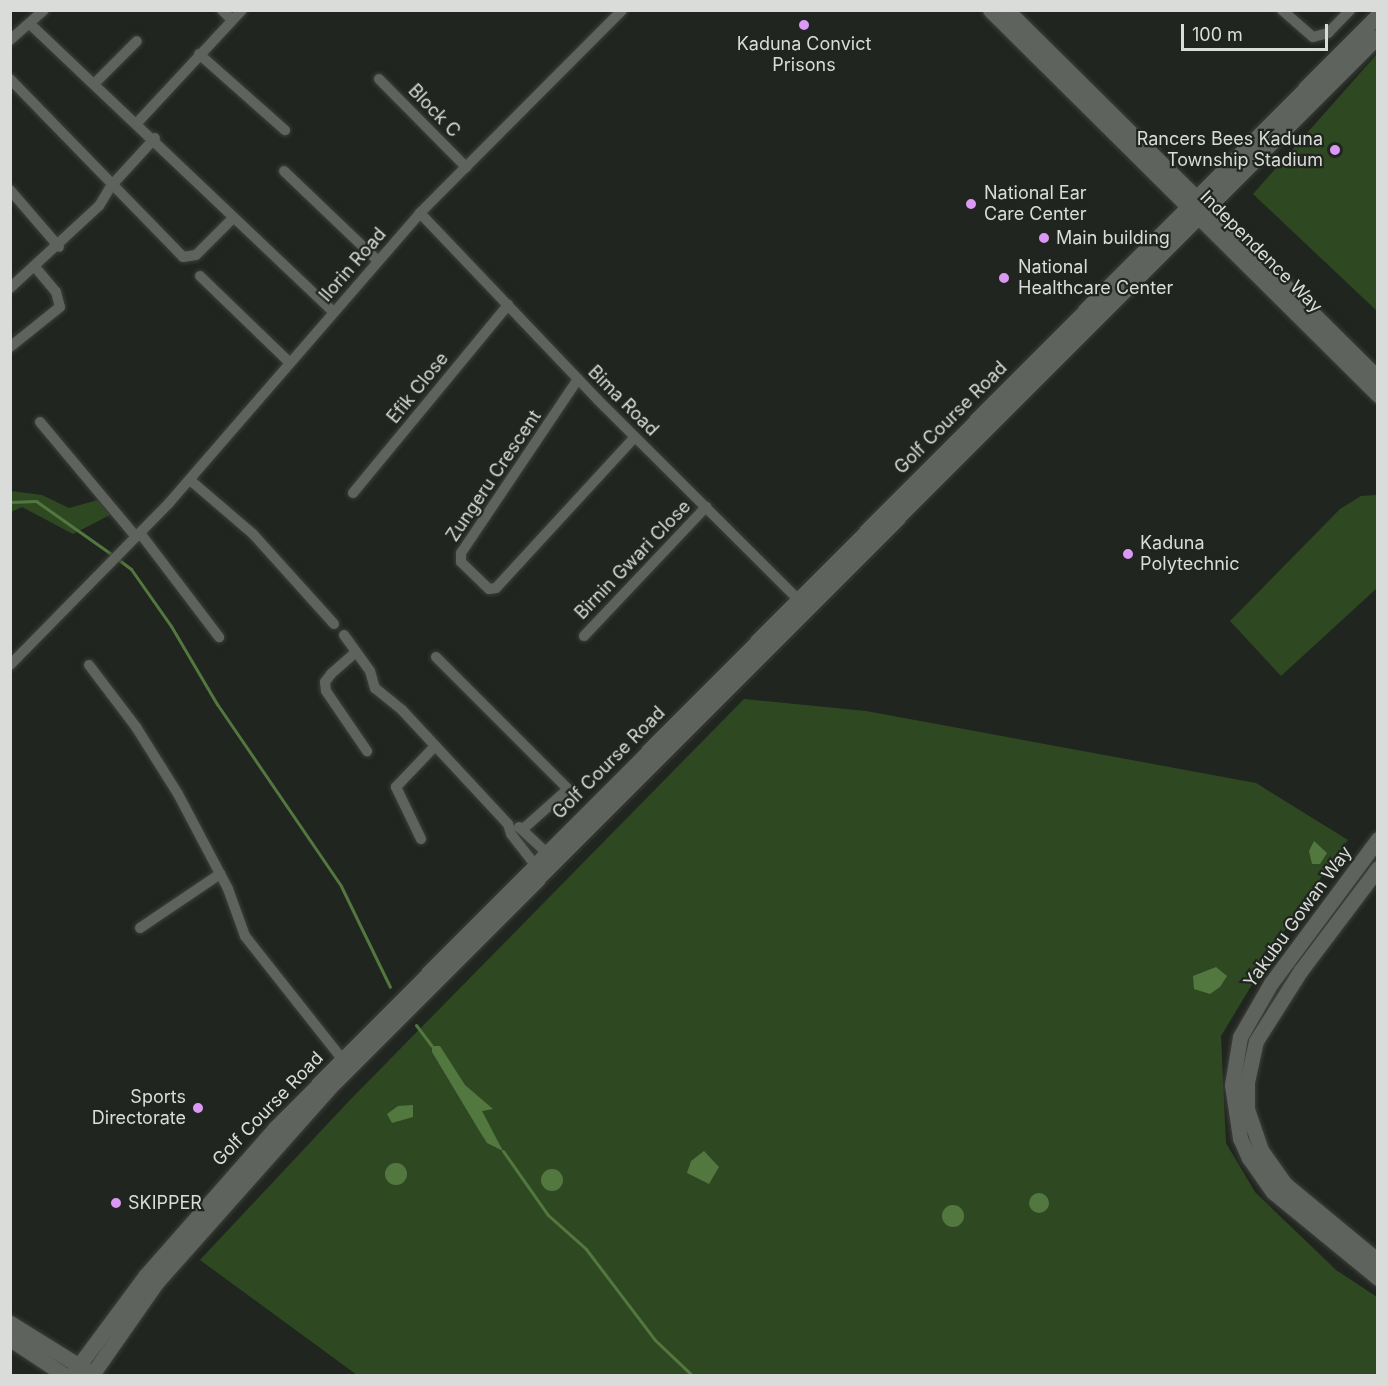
<!DOCTYPE html>
<html>
<head>
<meta charset="utf-8">
<style>
	body { margin:0 }
	#map { position:relative; width:1388px; height:1386px; overflow:hidden; background:#21251f; font-family:Inter,sans-serif }
	div>[style] { position:absolute }
	.green>* { inset:0; background:#2e4921 }
	.water>* { inset:0; background:#527840 }
	.round { border-radius:50% }
	.stream>* { height:3px; margin:-1.5px; padding:0 1.5px; transform-origin:1.5px; border-radius:1.5px; background:#527840 }
	.roads { filter:drop-shadow(0 0 2px #3c3f3b) drop-shadow(0 0 2px #3c3f3b) }
	.street>* { height:10px; margin:-5px; padding:0 5px; transform-origin:5px; border-radius:5px; background:#5e635d }
	.secondary>* { height:15px; margin:-7.5px; padding:0 7.5px; transform-origin:7.5px; border-radius:7.5px; background:#5e635d }
	.dots>* { width:16px; height:16px; translate:-50% -50%; box-sizing:border-box; border:3px solid #21251f; border-radius:50% }
	span { translate:-50% -50%; white-space:nowrap; text-align:center; line-height:1.15; -webkit-text-stroke:4.5px #21251f; paint-order:stroke }
	.poi-label { font-size:18px; color:#d9dcd8 }
	.right { translate:-100% -50%; text-align:right }
	.left { translate:0 -50%; text-align:left }
	.street-label { font-size:18px; color:#d9dcd8 }
	.frame { position:absolute; inset:0; border:12px solid #d9dcd8; pointer-events:none }
	.scale { position:absolute; left:1181px; top:24px; width:147px; height:27px; box-sizing:border-box; border:3px solid #d9dcd8; border-top:0; padding-left:8px; font-size:18px; line-height:21px; white-space:nowrap; color:#d9dcd8; -webkit-text-stroke:4px #21251f; paint-order:stroke }
</style>
</head>
<body>
<div id="map">
	<div class="green">
		<div style="clip-path:polygon(1377px 54px,1377px 311px,1253px 194px)"></div>
		<div style="clip-path:polygon(11px 491px,42px 495px,69px 508px,98px 500px,110px 515px,73px 534px,22px 507px,11px 512px)"></div>
		<div style="clip-path:polygon(1377px 495px,1377px 588px,1281px 676px,1230px 621px,1340px 509px,1361px 496px)"></div>
		<div style="clip-path:polygon(744px 699px,866px 711px,1256px 783px,1348px 840px,1292px 918px,1221px 1036px,1226px 1143px,1255px 1192px,1336px 1270px,1377px 1297px,1377px 1375px,357px 1375px,200px 1260px,349px 1101px)"></div>
	</div>
	<div class="water">
		<div style="clip-path:polygon(1314px 841px,1327px 853px,1320px 864px,1312px 864px,1309px 851px)"></div>
		<div style="clip-path:polygon(1216px 967px,1227px 976px,1220px 987px,1210px 994px,1194px 989px,1193px 976px)"></div>
		<div style="clip-path:polygon(432px 1046px,440px 1046px,465px 1085px,493px 1109px,482px 1111px,503px 1151px,487px 1143px,480px 1132px,432px 1052px)"></div>
		<div style="clip-path:polygon(413px 1105px,413px 1117px,392px 1123px,387px 1114px,398px 1106px)"></div>
		<div style="clip-path:polygon(704px 1151px,719px 1167px,709px 1184px,687px 1173px,691px 1161px)"></div>
		<div class="round" style="left:385px;top:1163px;width:22px;height:22px"></div>
		<div class="round" style="left:541px;top:1169px;width:22px;height:22px"></div>
		<div class="round" style="left:1029px;top:1193px;width:20px;height:20px"></div>
		<div class="round" style="left:942px;top:1205px;width:22px;height:22px"></div>
	</div>
	<div class="stream">
		<div style="left:10px;top:502px;width:26px;rotate:-2deg"></div>
		<div style="left:36px;top:501px;width:95px;rotate:35.2deg"></div>
		<div style="left:119px;top:560px;width:15px;rotate:37deg"></div>
		<div style="left:131px;top:569px;width:70px;rotate:54.9deg"></div>
		<div style="left:171px;top:626px;width:91px;rotate:59.5deg"></div>
		<div style="left:217px;top:704px;width:220px;rotate:55.7deg"></div>
		<div style="left:341px;top:886px;width:112px;rotate:64.1deg"></div>
		<div style="left:416px;top:1025px;width:26px;rotate:53deg"></div>
		<div style="left:503px;top:1151px;width:78px;rotate:54.9deg"></div>
		<div style="left:548px;top:1215px;width:51px;rotate:41.8deg"></div>
		<div style="left:586px;top:1249px;width:114px;rotate:52.8deg"></div>
		<div style="left:655px;top:1340px;width:52px;rotate:43.5deg"></div>
	</div>
	<div class="roads">
		<div class="street">
			<div style="left:222px;top:10px;width:14px;rotate:45deg"></div>
			<div style="left:1282px;top:10px;width:41px;rotate:41.1deg"></div>
			<div style="left:1313px;top:37px;width:16px;rotate:-15deg"></div>
			<div style="left:1328px;top:33px;width:32px;rotate:-46deg"></div>
			<div style="left:30px;top:24px;width:419px;rotate:43.5deg"></div>
			<div style="left:10px;top:40px;width:45px;rotate:-41.4deg"></div>
			<div style="left:199px;top:54px;width:115px;rotate:41.5deg"></div>
			<div style="left:10px;top:79px;width:248px;rotate:45.8deg"></div>
			<div style="left:183px;top:257px;width:13px;rotate:-9deg"></div>
			<div style="left:196px;top:255px;width:52px;rotate:-45deg"></div>
			<div style="left:379px;top:79px;width:124px;rotate:45.3deg"></div>
			<div style="left:95px;top:83px;width:59px;rotate:-45deg"></div>
			<div style="left:137px;top:123px;width:154px;rotate:-47.1deg"></div>
			<div style="left:284px;top:171px;width:129px;rotate:43.7deg"></div>
			<div style="left:10px;top:190px;width:75px;rotate:49.3deg"></div>
			<div style="left:420px;top:213px;width:258px;rotate:46.4deg"></div>
			<div style="left:598px;top:400px;width:288px;rotate:44.9deg"></div>
			<div style="left:200px;top:276px;width:125px;rotate:44deg"></div>
			<div style="left:10px;top:288px;width:121px;rotate:-42.7deg"></div>
			<div style="left:99px;top:206px;width:23px;rotate:-59deg"></div>
			<div style="left:111px;top:186px;width:65px;rotate:-47.5deg"></div>
			<div style="left:10px;top:347px;width:64px;rotate:-38.7deg"></div>
			<div style="left:60px;top:307px;width:16px;rotate:-105deg"></div>
			<div style="left:56px;top:292px;width:33px;rotate:-130deg"></div>
			<div style="left:578px;top:379px;width:210px;rotate:123.9deg"></div>
			<div style="left:461px;top:553px;width:9px;rotate:90deg"></div>
			<div style="left:461px;top:562px;width:39px;rotate:44deg"></div>
			<div style="left:489px;top:589px;width:7px;rotate:-8deg"></div>
			<div style="left:496px;top:588px;width:205px;rotate:-47.4deg"></div>
			<div style="left:40px;top:422px;width:150px;rotate:50.1deg"></div>
			<div style="left:190px;top:480px;width:83px;rotate:40.6deg"></div>
			<div style="left:253px;top:534px;width:121px;rotate:48deg"></div>
			<div style="left:353px;top:493px;width:244px;rotate:-50.5deg"></div>
			<div style="left:140px;top:533px;width:131px;rotate:52.8deg"></div>
			<div style="left:344px;top:635px;width:44px;rotate:54.2deg"></div>
			<div style="left:370px;top:671px;width:18px;rotate:74deg"></div>
			<div style="left:375px;top:688px;width:35px;rotate:39deg"></div>
			<div style="left:402px;top:710px;width:156px;rotate:47.1deg"></div>
			<div style="left:508px;top:824px;width:10px;rotate:73deg"></div>
			<div style="left:511px;top:834px;width:39px;rotate:52deg"></div>
			<div style="left:584px;top:636px;width:178px;rotate:-46.6deg"></div>
			<div style="left:356px;top:652px;width:33px;rotate:139deg"></div>
			<div style="left:331px;top:674px;width:10px;rotate:127deg"></div>
			<div style="left:325px;top:682px;width:9px;rotate:84deg"></div>
			<div style="left:326px;top:691px;width:73px;rotate:55.7deg"></div>
			<div style="left:436px;top:657px;width:187px;rotate:45deg"></div>
			<div style="left:568px;top:789px;width:59px;rotate:138.4deg"></div>
			<div style="left:10px;top:665px;width:227px;rotate:-45.5deg"></div>
			<div style="left:169px;top:503px;width:384px;rotate:-49.1deg"></div>
			<div style="left:420px;top:213px;width:286px;rotate:-45.1deg"></div>
			<div style="left:89px;top:665px;width:78px;rotate:52.8deg"></div>
			<div style="left:136px;top:727px;width:79px;rotate:57.9deg"></div>
			<div style="left:178px;top:794px;width:107px;rotate:62.2deg"></div>
			<div style="left:228px;top:889px;width:50px;rotate:70.1deg"></div>
			<div style="left:245px;top:936px;width:157px;rotate:51.7deg"></div>
			<div style="left:519px;top:827px;width:38px;rotate:43deg"></div>
			<div style="left:421px;top:839px;width:58px;rotate:-115.7deg"></div>
			<div style="left:396px;top:787px;width:57px;rotate:-46.4deg"></div>
			<div style="left:140px;top:928px;width:97px;rotate:-34deg"></div>
		</div>
		<div class="secondary">
			<div style="left:990px;top:10px;width:547px;rotate:44.78deg"></div>
			<div style="left:1007px;top:10px;width:523px;rotate:44.77deg"></div>
			<div style="left:1378px;top:839px;width:179px;rotate:126.6deg"></div>
			<div style="left:1271px;top:983px;width:62px;rotate:119.9deg"></div>
			<div style="left:1240px;top:1037px;width:49px;rotate:99.5deg"></div>
			<div style="left:1232px;top:1085px;width:54px;rotate:81.4deg"></div>
			<div style="left:1240px;top:1138px;width:22px;rotate:66deg"></div>
			<div style="left:1249px;top:1158px;width:42px;rotate:54.8deg"></div>
			<div style="left:1273px;top:1192px;width:136px;rotate:39.3deg"></div>
			<div style="left:1378px;top:868px;width:128px;rotate:127deg"></div>
			<div style="left:1301px;top:970px;width:84px;rotate:122.4deg"></div>
			<div style="left:1256px;top:1041px;width:42px;rotate:102.4deg"></div>
			<div style="left:1247px;top:1082px;width:27px;rotate:90deg"></div>
			<div style="left:1247px;top:1109px;width:43px;rotate:71.1deg"></div>
			<div style="left:1261px;top:1150px;width:42px;rotate:54.8deg"></div>
			<div style="left:1285px;top:1184px;width:121px;rotate:39.6deg"></div>
			<div style="left:10px;top:1323px;width:89px;rotate:31.7deg"></div>
			<div style="left:10px;top:1339px;width:67px;rotate:33.5deg"></div>
			<div style="left:71px;top:1376px;width:126px;rotate:-53.4deg"></div>
			<div style="left:146px;top:1275px;width:196px;rotate:-48.7deg"></div>
			<div style="left:275px;top:1128px;width:1567px;rotate:-45.26deg"></div>
			<div style="left:91px;top:1376px;width:113px;rotate:-55deg"></div>
			<div style="left:156px;top:1283px;width:262px;rotate:-48.4deg"></div>
			<div style="left:330px;top:1087px;width:1484px;rotate:-45.08deg"></div>
		</div>
	</div>
	<div class="dots">
		<div style="left:804px;top:25px;background:#db99f5"></div>
		<div style="left:1335px;top:150px;background:#db99f5"></div>
		<div style="left:971px;top:204px;background:#db99f5"></div>
		<div style="left:1044px;top:238px;background:#db99f5"></div>
		<div style="left:1004px;top:278px;background:#db99f5"></div>
		<div style="left:1128px;top:554px;background:#db99f5"></div>
		<div style="left:198px;top:1108px;background:#db99f5"></div>
		<div style="left:116px;top:1203px;background:#db99f5"></div>
	</div>
	<div class="poi-label">
		<span style="left:804px;top:55px">Kaduna Convict<br>Prisons</span>
		<span class="right" style="left:1323px;top:150px">Rancers Bees Kaduna<br>Township Stadium</span>
		<span class="left" style="left:984px;top:204px">National Ear<br>Care Center</span>
		<span class="left" style="left:1056px;top:238px">Main building</span>
		<span class="left" style="left:1018px;top:278px">National<br>Healthcare Center</span>
		<span class="left" style="left:1140px;top:554px">Kaduna<br>Polytechnic</span>
		<span class="right" style="left:186px;top:1108px">Sports<br>Directorate</span>
		<span class="left" style="left:128px;top:1203px">SKIPPER</span>
	</div>
	<div class="street-label">
		<span style="left:434px;top:111px;rotate:46deg">Block C</span>
		<span style="left:1261px;top:252px;rotate:45deg">Independence Way</span>
		<span style="left:353px;top:265px;rotate:-49deg">Ilorin Road</span>
		<span style="left:418px;top:388px;rotate:-51deg">Efik Close</span>
		<span style="left:623px;top:401px;rotate:45deg">Bima Road</span>
		<span style="left:951px;top:418px;rotate:-45deg">Golf Course Road</span>
		<span style="left:494px;top:476px;rotate:-56deg">Zungeru Crescent</span>
		<span style="left:633px;top:560px;rotate:-46deg">Birnin Gwari Close</span>
		<span style="left:609px;top:763px;rotate:-45deg">Golf Course Road</span>
		<span style="left:1298px;top:917px;rotate:-54deg">Yakubu Gowan Way</span>
		<span style="left:268px;top:1109px;rotate:-46deg">Golf Course Road</span>
	</div>
	<div class="frame"></div>
	<div class="scale">100 m</div>
</div>
</body>
</html>
